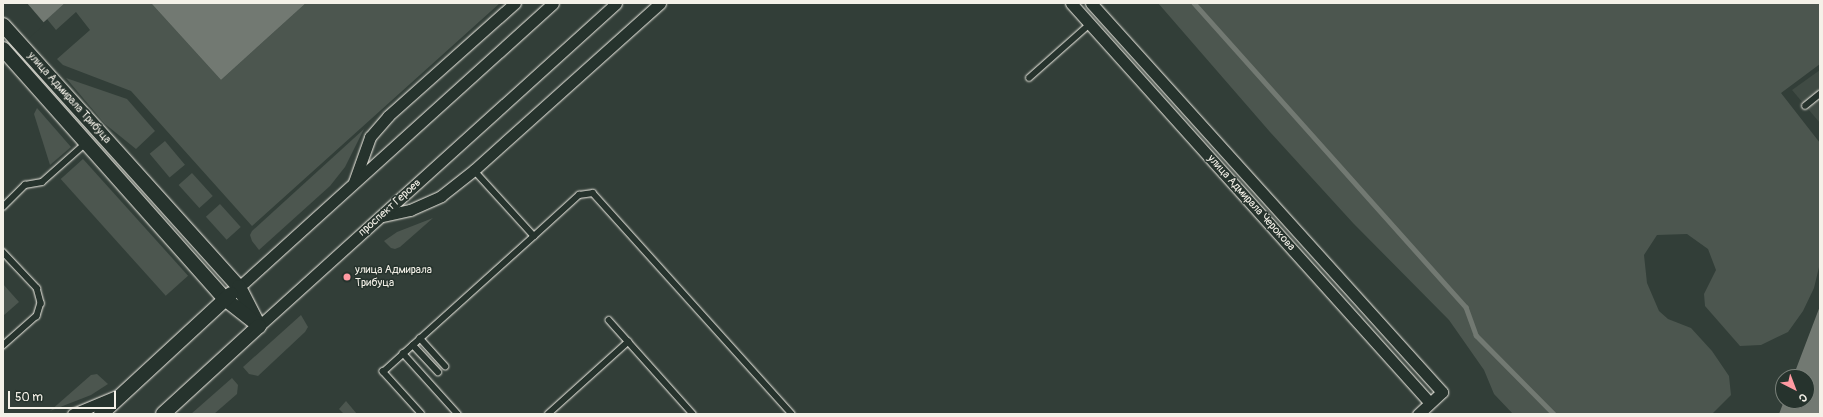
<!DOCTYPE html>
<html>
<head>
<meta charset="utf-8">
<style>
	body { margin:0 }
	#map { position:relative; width:1823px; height:417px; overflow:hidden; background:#323e38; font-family:Pangolin,sans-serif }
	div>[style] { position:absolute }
	.built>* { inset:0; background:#404b44 }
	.green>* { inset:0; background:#4c564f; transform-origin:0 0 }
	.water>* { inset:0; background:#727972 }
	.pier>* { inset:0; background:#323e38 }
	.stream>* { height:4.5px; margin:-2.25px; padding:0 2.25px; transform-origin:2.25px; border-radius:2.25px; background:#727972 }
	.roads { filter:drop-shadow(0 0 1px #f4f1e8) drop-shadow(0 0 1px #f4f1e8) }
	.service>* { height:5.5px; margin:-2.75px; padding:0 2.75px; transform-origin:2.75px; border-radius:2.75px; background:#26332d }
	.minor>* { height:11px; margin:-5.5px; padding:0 5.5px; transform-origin:5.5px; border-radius:5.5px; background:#26332d }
	.tertiary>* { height:14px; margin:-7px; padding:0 7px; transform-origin:7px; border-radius:7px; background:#26332d }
	.dots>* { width:11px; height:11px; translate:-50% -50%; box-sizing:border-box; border:2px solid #26332d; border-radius:50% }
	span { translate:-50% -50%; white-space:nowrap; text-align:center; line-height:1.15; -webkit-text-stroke:3px #26332d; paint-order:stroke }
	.street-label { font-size:11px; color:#f4f1e8 }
	.poi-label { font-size:11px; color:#f4f1e8 }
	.left { translate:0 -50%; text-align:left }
	.frame { position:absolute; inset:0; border:4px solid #f4f1e8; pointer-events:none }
	.north { position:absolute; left:1775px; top:369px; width:40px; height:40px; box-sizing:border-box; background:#26332d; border:1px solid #787f78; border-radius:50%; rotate:138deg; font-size:11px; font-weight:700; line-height:16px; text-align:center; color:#f4f1e8 }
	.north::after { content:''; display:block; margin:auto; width:14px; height:18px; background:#ff9aa2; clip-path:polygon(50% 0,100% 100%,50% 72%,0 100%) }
	.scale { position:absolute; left:8px; top:391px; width:108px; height:18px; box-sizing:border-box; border:2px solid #f4f1e8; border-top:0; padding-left:5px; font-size:12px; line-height:14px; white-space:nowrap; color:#f4f1e8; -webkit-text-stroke:3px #26332d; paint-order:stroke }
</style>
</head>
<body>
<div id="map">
	<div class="built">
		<div style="clip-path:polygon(1820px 70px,1820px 123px,1792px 90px)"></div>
	</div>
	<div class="green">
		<div style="clip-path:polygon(65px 3px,151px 3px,221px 80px,306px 3px,500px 3px,252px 226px,131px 91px,63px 65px,57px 59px,90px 30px,76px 12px,56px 30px,47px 19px)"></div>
		<div style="clip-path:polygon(1158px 3px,1820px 3px,1820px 64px,1781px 93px,1820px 143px,1820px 263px,1814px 288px,1803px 311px,1788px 332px,1761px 345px,1740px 346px,1705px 306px,1704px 294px,1716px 270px,1708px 249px,1687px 234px,1657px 235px,1644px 255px,1647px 283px,1659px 311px,1668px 319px,1691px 328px,1712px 351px,1729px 376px,1731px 395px,1712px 414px,1513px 414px,1494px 394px,1484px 370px,1449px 320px,1353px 223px,1270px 132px)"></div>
		<div style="clip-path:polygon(66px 78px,127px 99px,155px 131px,136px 149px,105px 124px)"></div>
		<div style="clip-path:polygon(37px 108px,71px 147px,50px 165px,34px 114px)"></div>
		<div style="clip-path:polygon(364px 129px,345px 167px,330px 186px,259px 250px,252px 241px,250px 235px,252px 231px)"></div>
		<div style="left:165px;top:141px;width:31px;height:20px;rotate:50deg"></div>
		<div style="left:83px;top:159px;width:157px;height:30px;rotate:48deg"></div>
		<div style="left:192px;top:173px;width:31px;height:18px;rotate:48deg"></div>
		<div style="left:220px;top:204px;width:31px;height:19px;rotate:48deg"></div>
		<div style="clip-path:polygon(433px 218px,400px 247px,395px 249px,391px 248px,384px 241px,397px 232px)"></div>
		<div style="clip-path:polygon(3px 284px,19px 302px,3px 316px)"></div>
		<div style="clip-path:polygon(301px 315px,308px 327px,305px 332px,258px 376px,249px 374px,243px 367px)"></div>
		<div style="clip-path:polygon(97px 374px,108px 384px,91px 395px,50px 411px,91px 375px)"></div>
		<div style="clip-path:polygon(232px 378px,238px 385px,237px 394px,214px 414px,191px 414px)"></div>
		<div style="clip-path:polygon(346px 401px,357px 414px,344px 414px,339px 409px)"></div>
	</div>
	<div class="water">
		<div style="clip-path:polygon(3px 3px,65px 3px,3px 59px)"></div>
		<div style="clip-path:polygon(151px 3px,306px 3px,221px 80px)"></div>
		<div style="clip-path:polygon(1820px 306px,1820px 414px,1779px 414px,1784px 401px,1807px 401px,1807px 377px,1793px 377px)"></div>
	</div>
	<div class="pier">
		<div style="clip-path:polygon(3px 3px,27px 3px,45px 24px,3px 61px)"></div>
	</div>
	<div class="stream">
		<div style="left:1194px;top:3px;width:408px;rotate:48.2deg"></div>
		<div style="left:1466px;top:307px;width:30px;rotate:70deg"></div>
		<div style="left:1476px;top:335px;width:111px;rotate:45.4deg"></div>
	</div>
	<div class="roads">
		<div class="service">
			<div style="left:1029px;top:78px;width:81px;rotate:-41.5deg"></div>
			<div style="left:1805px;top:106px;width:19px;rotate:-39deg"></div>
			<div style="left:474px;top:170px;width:89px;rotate:47.7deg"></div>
			<div style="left:534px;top:236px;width:61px;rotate:-42.3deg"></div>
			<div style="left:579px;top:195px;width:14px;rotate:-8deg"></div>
			<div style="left:593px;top:193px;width:297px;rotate:48deg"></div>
			<div style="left:3px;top:207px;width:31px;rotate:-45deg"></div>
			<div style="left:25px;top:185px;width:17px;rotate:-10deg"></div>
			<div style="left:42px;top:182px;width:59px;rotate:-41.6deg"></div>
			<div style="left:3px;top:252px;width:50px;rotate:46.6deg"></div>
			<div style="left:37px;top:288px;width:16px;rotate:75deg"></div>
			<div style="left:41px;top:303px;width:14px;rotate:107deg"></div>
			<div style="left:37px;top:316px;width:45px;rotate:138.6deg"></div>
			<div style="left:609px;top:320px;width:126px;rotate:48.2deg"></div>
			<div style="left:420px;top:338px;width:38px;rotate:48deg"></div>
			<div style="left:413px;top:345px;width:37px;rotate:47deg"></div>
			<div style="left:403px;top:353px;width:82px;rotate:48deg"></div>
			<div style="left:421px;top:414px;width:57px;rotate:-132.1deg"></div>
			<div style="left:383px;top:372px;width:203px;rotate:-42deg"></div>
			<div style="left:548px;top:414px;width:108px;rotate:-42deg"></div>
		</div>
		<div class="minor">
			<div style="left:1071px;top:3px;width:537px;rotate:48.09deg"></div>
			<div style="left:1091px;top:3px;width:524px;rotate:47.94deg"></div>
			<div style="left:1442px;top:392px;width:33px;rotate:137deg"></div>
			<div style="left:354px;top:182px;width:48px;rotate:-70.4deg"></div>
			<div style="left:370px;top:137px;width:28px;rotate:-49deg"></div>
			<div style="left:388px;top:116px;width:170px;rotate:-41.7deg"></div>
			<div style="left:382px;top:216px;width:29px;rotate:-12deg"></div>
			<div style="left:410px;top:210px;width:34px;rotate:-24deg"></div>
			<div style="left:441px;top:196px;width:42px;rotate:-38.2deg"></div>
			<div style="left:474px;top:170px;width:250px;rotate:-41.9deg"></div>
			<div style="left:239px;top:287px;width:423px;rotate:-42.1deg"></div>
			<div style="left:259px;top:326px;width:481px;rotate:-42.1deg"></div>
			<div style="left:73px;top:414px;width:50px;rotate:-22.4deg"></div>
		</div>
		<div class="tertiary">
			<div style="left:3px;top:25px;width:353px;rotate:48deg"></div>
			<div style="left:239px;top:287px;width:44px;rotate:62.9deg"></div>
			<div style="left:3px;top:49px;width:334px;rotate:48.4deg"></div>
			<div style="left:225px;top:299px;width:39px;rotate:38deg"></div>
			<div style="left:101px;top:414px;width:177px;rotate:-42.7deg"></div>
			<div style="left:163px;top:414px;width:130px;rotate:-42.5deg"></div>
		</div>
	</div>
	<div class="dots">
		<div style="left:347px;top:277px;background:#ff9aa2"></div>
	</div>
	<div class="street-label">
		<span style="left:69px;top:98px;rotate:48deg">улица Адмирала Трибуца</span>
		<span style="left:1251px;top:203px;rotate:48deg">улица Адмирала Черокова</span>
		<span style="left:390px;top:208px;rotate:-42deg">проспект Героев</span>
	</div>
	<div class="poi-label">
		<span class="left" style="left:355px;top:277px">улица Адмирала<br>Трибуца</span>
	</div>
	<div class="frame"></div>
	<div class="north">С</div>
	<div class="scale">50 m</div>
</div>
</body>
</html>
